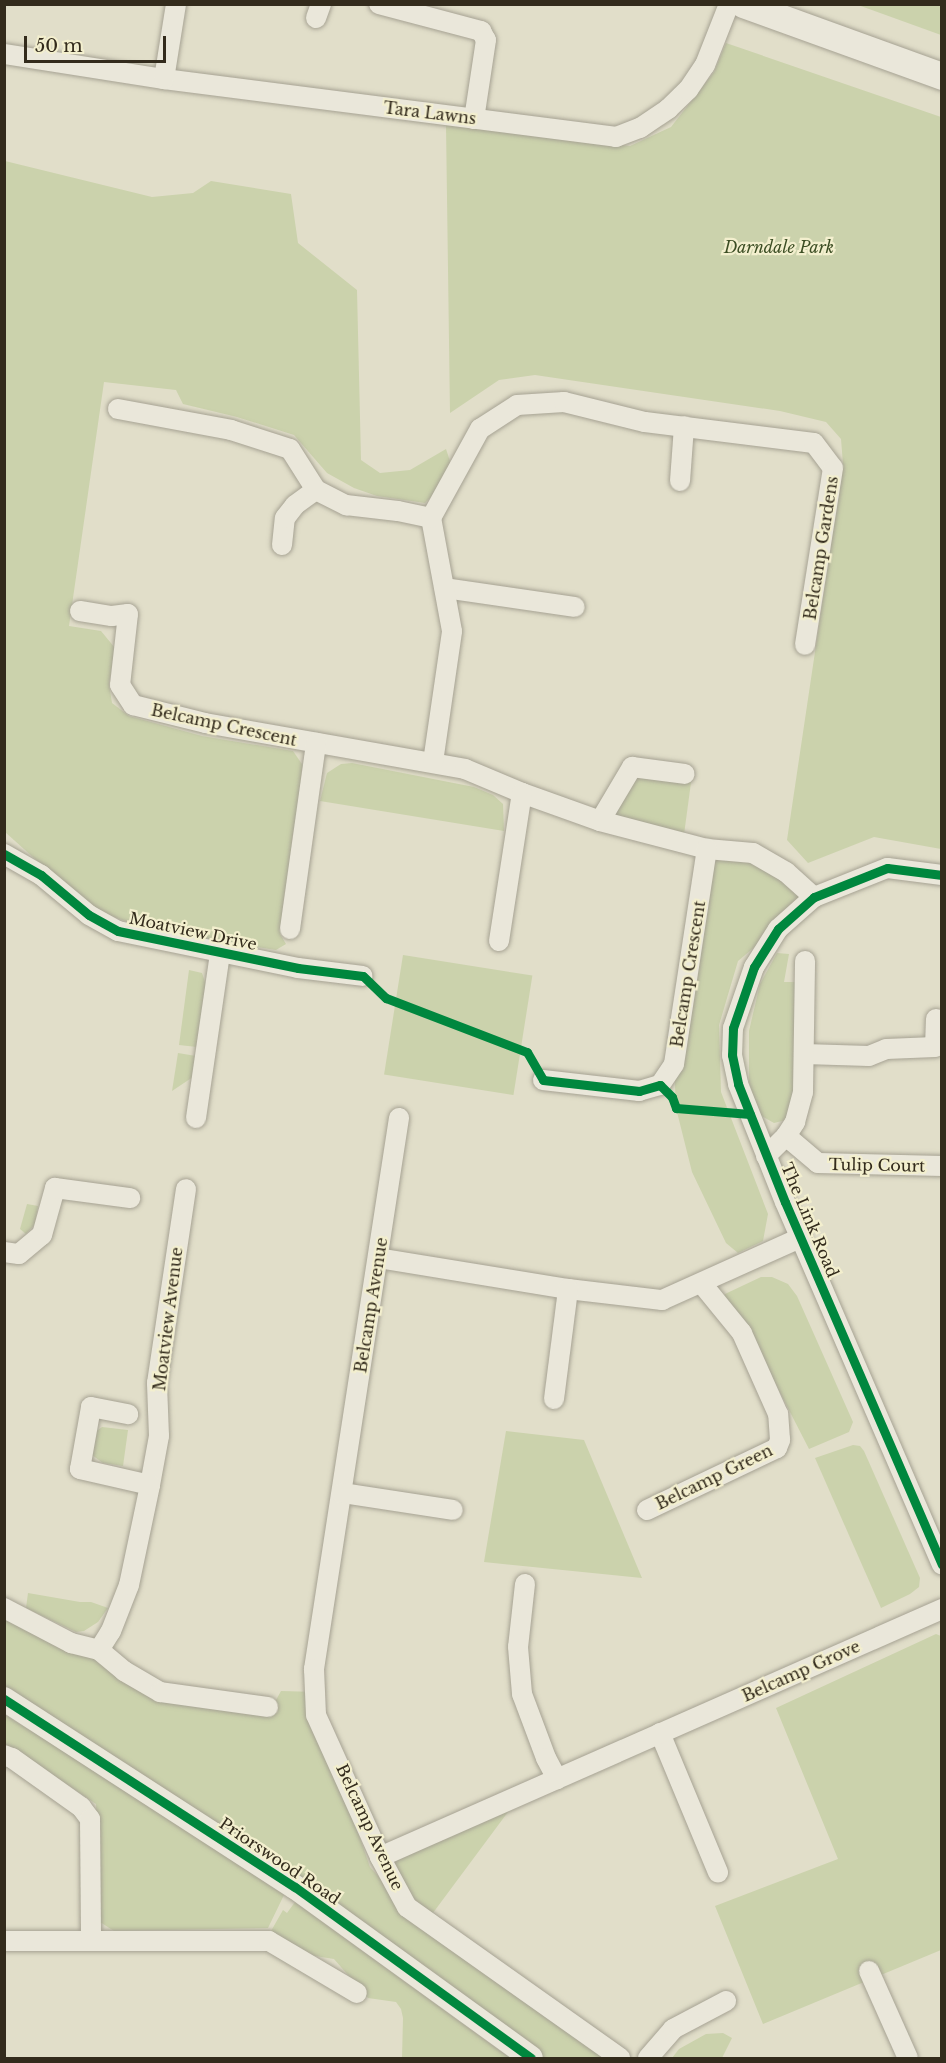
<!DOCTYPE html>
<html>
<head>
<meta charset="utf-8">
<style>
	body { margin:0 }
	#map { position:relative; width:946px; height:2063px; overflow:hidden; background:#e1dec9; font-family:"Libre Baskerville",serif }
	div>[style] { position:absolute }
	.green>* { inset:0; background:#cbd2ac; transform-origin:0 0 }
	.roads { filter:drop-shadow(0 0 2px #a6a293) drop-shadow(0 0 2px #a6a293) }
	.minor>* { height:20px; margin:-10px; padding:0 10px; transform-origin:10px; border-radius:10px; background:#eae7da }
	.tertiary>* { height:24px; margin:-12px; padding:0 12px; transform-origin:12px; border-radius:12px; background:#eae7da }
	.secondary>* { height:27px; margin:-13.5px; padding:0 13.5px; transform-origin:13.5px; border-radius:13.5px; background:#eae7da }
	.cycleway>* { height:9px; margin:-4.5px; padding:0 4.5px; transform-origin:4.5px; border-radius:4.5px; background:#00873e }
	span { translate:-50% -50%; white-space:nowrap; text-align:center; line-height:1.15; -webkit-text-stroke:4.5px #f3efce; paint-order:stroke }
	.street-label { font-size:16px; color:#332b1c }
	.park-label { font-size:16px; color:#3c4e24; font-style:italic }
	.frame { position:absolute; inset:0; border:6px solid #332b1c; pointer-events:none }
	.scale { position:absolute; left:24px; top:36px; width:142px; height:27px; box-sizing:border-box; border:3px solid #332b1c; border-top:0; padding-left:8px; font-size:18px; line-height:21px; white-space:nowrap; color:#332b1c; -webkit-text-stroke:4px #f3efce; paint-order:stroke }
</style>
</head>
<body>
<div id="map">
	<div class="green">
		<div style="clip-path:polygon(858px 5px,941px 5px,941px 35px)"></div>
		<div style="clip-path:polygon(726px 43px,941px 117px,941px 849px,874px 837px,808px 863px,787px 840px,843px 464px,841px 439px,826px 422px,780px 411px,535px 375px,499px 380px,450px 413px,446px 125px,630px 146px,671px 127px,714px 72px)"></div>
		<div style="clip-path:polygon(5px 161px,152px 197px,193px 193px,211px 181px,291px 194px,298px 243px,357px 290px,361px 460px,380px 473px,410px 470px,446px 449px,451px 464px,440px 488px,425px 503px,377px 496px,354px 488px,327px 473px,294px 435px,237px 417px,183px 404px,176px 390px,104px 382px,69px 626px,101px 631px,115px 648px,109px 684px,112px 703px,129px 716px,202px 736px,293px 751px,304px 767px,280px 934px,286px 944px,276px 950px,147px 929px,103px 913px,64px 885px,5px 832px)"></div>
		<div style="clip-path:polygon(352px 763px,474px 787px,493px 795px,503px 804px,504px 831px,320px 801px,327px 773px,341px 764px)"></div>
		<div style="clip-path:polygon(633px 768px,692px 775px,683px 842px,600px 821px)"></div>
		<div style="clip-path:polygon(707px 849px,753px 853px,814px 897px,738px 961px,719px 1025px,721px 1092px,768px 1214px,763px 1241px,738px 1253px,726px 1243px,692px 1172px,676px 1108px,674px 1064px)"></div>
		<div style="clip-path:polygon(777px 953px,789px 954px,784px 982px,797px 982px,794px 1090px,786px 1120px,774px 1123px,758px 1114px,749px 1082px,749px 1031px,760px 984px)"></div>
		<div style="left:403px;top:955px;width:131px;height:121px;rotate:9deg"></div>
		<div style="clip-path:polygon(189px 970px,202px 973px,206px 985px,197px 1047px,179px 1045px)"></div>
		<div style="clip-path:polygon(178px 1053px,196px 1056px,193px 1077px,172px 1091px)"></div>
		<div style="clip-path:polygon(27px 1204px,38px 1206px,35px 1224px,26px 1234px,20px 1229px)"></div>
		<div style="clip-path:polygon(761px 1277px,772px 1277px,788px 1284px,797px 1296px,853px 1422px,849px 1432px,809px 1449px,750px 1334px,724px 1297px,725px 1294px)"></div>
		<div style="clip-path:polygon(102px 1427px,128px 1430px,123px 1466px,103px 1463px,92px 1455px,94px 1433px)"></div>
		<div style="clip-path:polygon(506px 1431px,584px 1440px,642px 1578px,484px 1562px)"></div>
		<div style="clip-path:polygon(853px 1445px,860px 1446px,864px 1451px,920px 1578px,919px 1587px,910px 1594px,881px 1608px,815px 1458px)"></div>
		<div style="clip-path:polygon(28px 1593px,80px 1602px,91px 1602px,108px 1608px,98px 1622px,84px 1631px,76px 1632px,26px 1608px)"></div>
		<div style="clip-path:polygon(4px 1608px,163px 1693px,271px 1709px,281px 1691px,317px 1692px,318px 1716px,370px 1867px,413px 1915px,381px 1855px,519px 1797px,424px 1925px,608px 2058px,534px 2058px,5px 1696px)"></div>
		<div style="clip-path:polygon(936px 1634px,941px 1636px,941px 1950px,763px 2024px,715px 1906px,838px 1859px,776px 1708px)"></div>
		<div style="clip-path:polygon(5px 1715px,102px 1774px,284px 1895px,268px 1928px,114px 1931px,100px 1922px,96px 1804px,12px 1748px,5px 1747px)"></div>
		<div style="clip-path:polygon(295px 1902px,510px 2058px,402px 2058px,403px 2018px,401px 2009px,396px 2002px,368px 1998px,334px 1959px,309px 1955px,271px 1931px,283px 1910px,287px 1913px)"></div>
		<div style="clip-path:polygon(723px 2033px,732px 2038px,722px 2058px,672px 2058px,679px 2049px,706px 2034px)"></div>
	</div>
	<div class="roads">
		<div class="minor">
			<div style="left:379px;top:4px;width:106px;rotate:14.8deg"></div>
			<div style="left:481px;top:31px;width:10px;rotate:61deg"></div>
			<div style="left:486px;top:40px;width:80px;rotate:98.6deg"></div>
			<div style="left:316px;top:18px;width:15px;rotate:-70deg"></div>
			<div style="left:4px;top:54px;width:162px;rotate:8.9deg"></div>
			<div style="left:164px;top:79px;width:456px;rotate:7.3deg"></div>
			<div style="left:616px;top:137px;width:26px;rotate:-21deg"></div>
			<div style="left:640px;top:128px;width:34px;rotate:-34deg"></div>
			<div style="left:668px;top:109px;width:28px;rotate:-44deg"></div>
			<div style="left:688px;top:90px;width:30px;rotate:-56deg"></div>
			<div style="left:705px;top:65px;width:66px;rotate:-68.5deg"></div>
			<div style="left:164px;top:79px;width:76px;rotate:-80.9deg"></div>
			<div style="left:118px;top:409px;width:115px;rotate:10.5deg"></div>
			<div style="left:231px;top:430px;width:62px;rotate:17.9deg"></div>
			<div style="left:290px;top:449px;width:49px;rotate:57.6deg"></div>
			<div style="left:316px;top:490px;width:34px;rotate:27deg"></div>
			<div style="left:346px;top:505px;width:52px;rotate:6.6deg"></div>
			<div style="left:398px;top:511px;width:34px;rotate:12deg"></div>
			<div style="left:680px;top:481px;width:55px;rotate:-85.8deg"></div>
			<div style="left:282px;top:545px;width:27px;rotate:-84deg"></div>
			<div style="left:285px;top:518px;width:16px;rotate:-52deg"></div>
			<div style="left:295px;top:505px;width:26px;rotate:-36deg"></div>
			<div style="left:445px;top:588px;width:131px;rotate:8.3deg"></div>
			<div style="left:80px;top:611px;width:32px;rotate:9deg"></div>
			<div style="left:112px;top:616px;width:16px;rotate:-7deg"></div>
			<div style="left:128px;top:614px;width:71px;rotate:96.4deg"></div>
			<div style="left:120px;top:685px;width:24px;rotate:57deg"></div>
			<div style="left:133px;top:705px;width:74px;rotate:14deg"></div>
			<div style="left:205px;top:723px;width:264px;rotate:10deg"></div>
			<div style="left:465px;top:769px;width:62px;rotate:22.8deg"></div>
			<div style="left:522px;top:793px;width:83px;rotate:19.7deg"></div>
			<div style="left:600px;top:821px;width:111px;rotate:14.7deg"></div>
			<div style="left:707px;top:849px;width:46px;rotate:5deg"></div>
			<div style="left:753px;top:853px;width:38px;rotate:30deg"></div>
			<div style="left:786px;top:872px;width:38px;rotate:42deg"></div>
			<div style="left:433px;top:762px;width:132px;rotate:-81.7deg"></div>
			<div style="left:452px;top:631px;width:115px;rotate:-100.5deg"></div>
			<div style="left:431px;top:518px;width:102px;rotate:-61.2deg"></div>
			<div style="left:480px;top:429px;width:44px;rotate:-33deg"></div>
			<div style="left:517px;top:405px;width:47px;rotate:-3.7deg"></div>
			<div style="left:564px;top:402px;width:83px;rotate:13.9deg"></div>
			<div style="left:645px;top:422px;width:170px;rotate:7.1deg"></div>
			<div style="left:814px;top:443px;width:31px;rotate:53deg"></div>
			<div style="left:833px;top:468px;width:179px;rotate:99deg"></div>
			<div style="left:600px;top:821px;width:63px;rotate:-59.3deg"></div>
			<div style="left:632px;top:767px;width:53px;rotate:7.5deg"></div>
			<div style="left:4px;top:854px;width:43px;rotate:29.6deg"></div>
			<div style="left:41px;top:875px;width:62px;rotate:39.8deg"></div>
			<div style="left:89px;top:915px;width:33px;rotate:29deg"></div>
			<div style="left:118px;top:931px;width:184px;rotate:11.6deg"></div>
			<div style="left:298px;top:968px;width:65px;rotate:7deg"></div>
			<div style="left:942px;top:875px;width:55px;rotate:-172.7deg"></div>
			<div style="left:887px;top:868px;width:79px;rotate:158.3deg"></div>
			<div style="left:814px;top:897px;width:48px;rotate:138.4deg"></div>
			<div style="left:778px;top:929px;width:45px;rotate:122.3deg"></div>
			<div style="left:754px;top:967px;width:65px;rotate:109deg"></div>
			<div style="left:733px;top:1028px;width:27px;rotate:92deg"></div>
			<div style="left:732px;top:1055px;width:30px;rotate:78deg"></div>
			<div style="left:738px;top:1084px;width:127px;rotate:68.3deg"></div>
			<div style="left:785px;top:1202px;width:395px;rotate:66.6deg"></div>
			<div style="left:290px;top:929px;width:188px;rotate:-82deg"></div>
			<div style="left:499px;top:941px;width:150px;rotate:-81.2deg"></div>
			<div style="left:804px;top:1054px;width:65px;rotate:1.8deg"></div>
			<div style="left:869px;top:1056px;width:18px;rotate:-22deg"></div>
			<div style="left:886px;top:1049px;width:49px;rotate:-2.3deg"></div>
			<div style="left:935px;top:1047px;width:28px;rotate:-88deg"></div>
			<div style="left:543px;top:1080px;width:97px;rotate:6.5deg"></div>
			<div style="left:639px;top:1091px;width:22px;rotate:-16deg"></div>
			<div style="left:660px;top:1085px;width:25px;rotate:-56deg"></div>
			<div style="left:674px;top:1064px;width:218px;rotate:-81.3deg"></div>
			<div style="left:196px;top:1118px;width:167px;rotate:-81.7deg"></div>
			<div style="left:399px;top:1118px;width:558px;rotate:98.77deg"></div>
			<div style="left:314px;top:1669px;width:46px;rotate:87.5deg"></div>
			<div style="left:316px;top:1715px;width:156px;rotate:65.7deg"></div>
			<div style="left:380px;top:1857px;width:57px;rotate:61.6deg"></div>
			<div style="left:407px;top:1907px;width:261px;rotate:35.3deg"></div>
			<div style="left:786px;top:1136px;width:42px;rotate:40.2deg"></div>
			<div style="left:818px;top:1163px;width:124px;rotate:1.4deg"></div>
			<div style="left:766px;top:1156px;width:28px;rotate:-45deg"></div>
			<div style="left:786px;top:1136px;width:17px;rotate:-57deg"></div>
			<div style="left:795px;top:1122px;width:31px;rotate:-75deg"></div>
			<div style="left:803px;top:1092px;width:131px;rotate:-89.1deg"></div>
			<div style="left:4px;top:1252px;width:15px;rotate:8deg"></div>
			<div style="left:19px;top:1254px;width:30px;rotate:-40deg"></div>
			<div style="left:42px;top:1235px;width:49px;rotate:-74.5deg"></div>
			<div style="left:55px;top:1188px;width:76px;rotate:7.6deg"></div>
			<div style="left:378px;top:1258px;width:193px;rotate:9.3deg"></div>
			<div style="left:568px;top:1289px;width:95px;rotate:6.7deg"></div>
			<div style="left:662px;top:1300px;width:151px;rotate:-24.2deg"></div>
			<div style="left:554px;top:1399px;width:111px;rotate:-82.7deg"></div>
			<div style="left:150px;top:1485px;width:50px;rotate:-79.6deg"></div>
			<div style="left:159px;top:1436px;width:53px;rotate:-92.2deg"></div>
			<div style="left:157px;top:1383px;width:196px;rotate:-81.5deg"></div>
			<div style="left:342px;top:1493px;width:112px;rotate:8.7deg"></div>
			<div style="left:647px;top:1510px;width:144px;rotate:-25.5deg"></div>
			<div style="left:777px;top:1448px;width:9px;rotate:-69deg"></div>
			<div style="left:780px;top:1440px;width:26px;rotate:-94deg"></div>
			<div style="left:778px;top:1414px;width:89px;rotate:-114deg"></div>
			<div style="left:742px;top:1333px;width:63px;rotate:-129.2deg"></div>
			<div style="left:525px;top:1584px;width:63px;rotate:96.3deg"></div>
			<div style="left:518px;top:1647px;width:47px;rotate:85.1deg"></div>
			<div style="left:522px;top:1694px;width:68px;rotate:69.4deg"></div>
			<div style="left:546px;top:1758px;width:24px;rotate:62deg"></div>
			<div style="left:4px;top:1608px;width:76px;rotate:27.6deg"></div>
			<div style="left:71px;top:1643px;width:29px;rotate:14deg"></div>
			<div style="left:99px;top:1650px;width:33px;rotate:40deg"></div>
			<div style="left:124px;top:1671px;width:42px;rotate:30.3deg"></div>
			<div style="left:160px;top:1692px;width:109px;rotate:7.9deg"></div>
			<div style="left:99px;top:1650px;width:22px;rotate:-58deg"></div>
			<div style="left:111px;top:1631px;width:49px;rotate:-68.6deg"></div>
			<div style="left:129px;top:1585px;width:102px;rotate:-78.1deg"></div>
			<div style="left:150px;top:1485px;width:72px;rotate:-167.1deg"></div>
			<div style="left:80px;top:1469px;width:63px;rotate:-79.9deg"></div>
			<div style="left:91px;top:1407px;width:38px;rotate:11deg"></div>
			<div style="left:660px;top:1733px;width:151px;rotate:67.4deg"></div>
			<div style="left:4px;top:1755px;width:9px;rotate:21deg"></div>
			<div style="left:12px;top:1758px;width:85px;rotate:35.4deg"></div>
			<div style="left:81px;top:1807px;width:15px;rotate:53deg"></div>
			<div style="left:90px;top:1819px;width:122px;rotate:89.5deg"></div>
			<div style="left:91px;top:1941px;width:87px;rotate:180deg"></div>
			<div style="left:380px;top:1857px;width:614px;rotate:-23.81deg"></div>
			<div style="left:91px;top:1941px;width:178px"></div>
			<div style="left:269px;top:1941px;width:102px;rotate:30.6deg"></div>
			<div style="left:869px;top:1971px;width:95px;rotate:65.9deg"></div>
			<div style="left:648px;top:2058px;width:38px;rotate:-49deg"></div>
			<div style="left:673px;top:2029px;width:60px;rotate:-27.8deg"></div>
		</div>
		<div class="tertiary">
			<div style="left:4px;top:1699px;width:346px;rotate:32.9deg"></div>
			<div style="left:295px;top:1887px;width:291px;rotate:35.9deg"></div>
		</div>
		<div class="secondary">
			<div style="left:743px;top:4px;width:212px;rotate:19.9deg"></div>
		</div>
	</div>
	<div class="cycleway">
		<div style="left:4px;top:854px;width:43px;rotate:29.6deg"></div>
		<div style="left:41px;top:875px;width:62px;rotate:39.8deg"></div>
		<div style="left:89px;top:915px;width:33px;rotate:29deg"></div>
		<div style="left:118px;top:931px;width:184px;rotate:11.6deg"></div>
		<div style="left:298px;top:968px;width:65px;rotate:7deg"></div>
		<div style="left:363px;top:976px;width:32px;rotate:44deg"></div>
		<div style="left:386px;top:998px;width:151px;rotate:21deg"></div>
		<div style="left:527px;top:1052px;width:32px;rotate:60deg"></div>
		<div style="left:543px;top:1080px;width:97px;rotate:6.5deg"></div>
		<div style="left:639px;top:1091px;width:22px;rotate:-16deg"></div>
		<div style="left:660px;top:1085px;width:17px;rotate:45deg"></div>
		<div style="left:672px;top:1097px;width:12px;rotate:70deg"></div>
		<div style="left:676px;top:1108px;width:74px;rotate:4.6deg"></div>
		<div style="left:942px;top:875px;width:55px;rotate:-172.7deg"></div>
		<div style="left:887px;top:868px;width:79px;rotate:158.3deg"></div>
		<div style="left:814px;top:897px;width:48px;rotate:138.4deg"></div>
		<div style="left:778px;top:929px;width:45px;rotate:122.3deg"></div>
		<div style="left:754px;top:967px;width:65px;rotate:109deg"></div>
		<div style="left:733px;top:1028px;width:27px;rotate:92deg"></div>
		<div style="left:732px;top:1055px;width:30px;rotate:78deg"></div>
		<div style="left:738px;top:1084px;width:127px;rotate:68.3deg"></div>
		<div style="left:785px;top:1202px;width:395px;rotate:66.6deg"></div>
		<div style="left:4px;top:1699px;width:346px;rotate:32.9deg"></div>
		<div style="left:295px;top:1887px;width:291px;rotate:35.9deg"></div>
	</div>
	<div class="street-label">
		<span style="left:430px;top:113px;rotate:7deg">Tara Lawns</span>
		<span style="left:821px;top:548px;rotate:-81deg">Belcamp Gardens</span>
		<span style="left:224px;top:725px;rotate:12deg">Belcamp Crescent</span>
		<span style="left:193px;top:931px;rotate:12deg">Moatview Drive</span>
		<span style="left:688px;top:974px;rotate:-81deg">Belcamp Crescent</span>
		<span style="left:877px;top:1165px;rotate:1deg">Tulip Court</span>
		<span style="left:810px;top:1220px;rotate:67deg">The Link Road</span>
		<span style="left:371px;top:1305px;rotate:-81deg">Belcamp Avenue</span>
		<span style="left:168px;top:1319px;rotate:-83deg">Moatview Avenue</span>
		<span style="left:714px;top:1477px;rotate:-26deg">Belcamp Green</span>
		<span style="left:801px;top:1671px;rotate:-24deg">Belcamp Grove</span>
		<span style="left:370px;top:1827px;rotate:65deg">Belcamp Avenue</span>
		<span style="left:280px;top:1861px;rotate:34deg">Priorswood Road</span>
	</div>
	<div class="park-label">
		<span style="left:779px;top:247px">Darndale Park</span>
	</div>
	<div class="frame"></div>
	<div class="scale">50 m</div>
</div>
</body>
</html>
